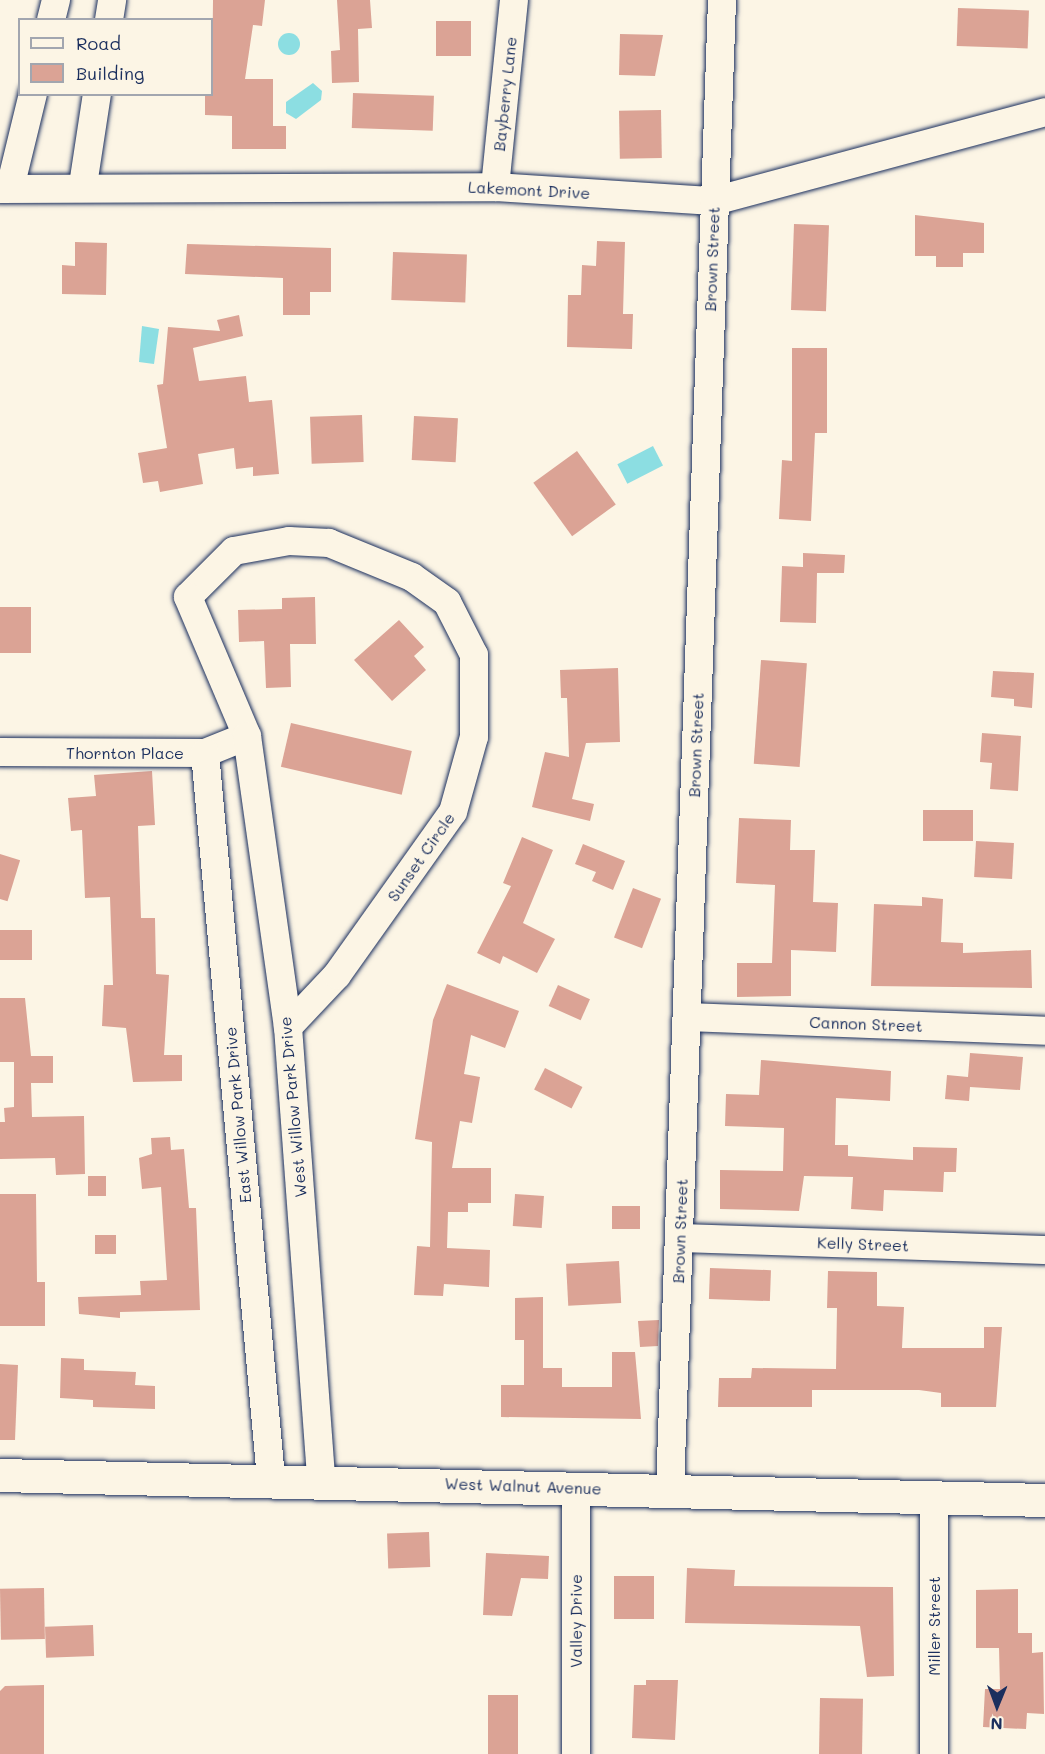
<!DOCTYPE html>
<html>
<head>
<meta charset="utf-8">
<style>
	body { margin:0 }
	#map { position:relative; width:1045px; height:1754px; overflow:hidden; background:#fcf5e5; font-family:Mali,sans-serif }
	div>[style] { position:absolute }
	.water>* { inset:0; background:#8cdee2; transform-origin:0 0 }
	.round { border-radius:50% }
	.building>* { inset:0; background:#dba395; transform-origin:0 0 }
	.roads { filter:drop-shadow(0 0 2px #1b2f5e) drop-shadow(0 0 2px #1b2f5e) }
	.minor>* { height:28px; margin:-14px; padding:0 14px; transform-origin:14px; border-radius:14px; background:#fcf5e5 }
	.major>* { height:33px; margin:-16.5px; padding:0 16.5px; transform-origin:16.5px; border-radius:16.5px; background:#fcf5e5 }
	span { translate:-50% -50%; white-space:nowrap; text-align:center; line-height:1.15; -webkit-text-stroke:4.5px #fcf5e5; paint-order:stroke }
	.street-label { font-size:16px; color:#1b2f5e }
	.legend { position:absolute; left:18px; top:18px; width:195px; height:78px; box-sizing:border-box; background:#fcf5e5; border:2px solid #a2a6af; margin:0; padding:8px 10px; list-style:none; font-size:18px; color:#1b2f5e }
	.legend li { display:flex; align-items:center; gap:12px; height:30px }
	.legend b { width:30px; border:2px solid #a2a6af }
	.north { position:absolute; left:967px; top:1676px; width:60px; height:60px; -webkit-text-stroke:4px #fcf5e5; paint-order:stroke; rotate:181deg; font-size:16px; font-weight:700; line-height:24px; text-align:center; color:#1b2f5e }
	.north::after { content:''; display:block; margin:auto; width:21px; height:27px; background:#1b2f5e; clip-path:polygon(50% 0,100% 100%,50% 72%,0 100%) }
</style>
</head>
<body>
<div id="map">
	<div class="water">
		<div class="round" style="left:278px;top:33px;width:22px;height:22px"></div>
		<div style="clip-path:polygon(313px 83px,322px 91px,321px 100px,296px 119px,286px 113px,286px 102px)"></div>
		<div style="clip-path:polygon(142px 326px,159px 329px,154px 364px,139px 362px)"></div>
		<div style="left:653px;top:446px;width:22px;height:40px;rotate:63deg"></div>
	</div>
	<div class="building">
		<div style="clip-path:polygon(213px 0,265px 0,262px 26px,253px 25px,245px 79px,273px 79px,273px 126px,286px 126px,286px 149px,232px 149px,232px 116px,205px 115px,205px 94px,212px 94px)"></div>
		<div style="clip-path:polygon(337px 0,370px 0,372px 28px,358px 29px,359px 82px,332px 83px,331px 51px,340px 50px)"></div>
		<div style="left:958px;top:8px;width:71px;height:38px;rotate:2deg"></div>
		<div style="left:436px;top:21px;width:35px;height:35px"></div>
		<div style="clip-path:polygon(620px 34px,663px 35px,655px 76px,619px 75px)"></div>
		<div style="left:353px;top:93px;width:81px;height:35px;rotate:2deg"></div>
		<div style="left:661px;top:110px;width:48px;height:42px;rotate:89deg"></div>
		<div style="clip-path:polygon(915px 215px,984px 223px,984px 253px,963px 253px,963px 267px,936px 267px,936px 256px,915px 256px)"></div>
		<div style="left:794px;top:224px;width:35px;height:86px;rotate:2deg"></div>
		<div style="clip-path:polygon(597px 241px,625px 242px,623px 314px,633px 314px,632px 349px,567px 347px,568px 295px,581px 295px,582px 265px,596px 266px)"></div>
		<div style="clip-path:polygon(75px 242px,107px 243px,106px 295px,62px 294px,62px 265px,75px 266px)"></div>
		<div style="clip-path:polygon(187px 244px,331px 248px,331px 292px,310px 292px,310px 315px,283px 315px,283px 278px,185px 274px)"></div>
		<div style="left:393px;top:252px;width:74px;height:48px;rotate:2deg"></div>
		<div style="clip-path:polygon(239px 315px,243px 336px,193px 348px,199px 381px,246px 376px,249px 402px,272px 400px,279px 474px,253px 476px,253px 467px,236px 469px,234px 448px,198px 454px,203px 484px,160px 492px,158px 481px,143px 483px,138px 453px,167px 448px,157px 385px,163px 384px,168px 327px,220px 331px,217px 320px)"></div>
		<div style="clip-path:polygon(792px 348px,827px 348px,827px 433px,815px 433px,811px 521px,779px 519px,782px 460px,792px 461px)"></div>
		<div style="left:362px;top:415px;width:47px;height:52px;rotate:88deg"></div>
		<div style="left:414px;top:416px;width:44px;height:44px;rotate:3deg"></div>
		<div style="left:577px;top:451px;width:66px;height:54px;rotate:54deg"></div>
		<div style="clip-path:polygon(803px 553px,845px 555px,844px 573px,817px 573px,816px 623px,780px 622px,782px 566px,803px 567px)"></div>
		<div style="clip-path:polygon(315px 597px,316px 644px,290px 644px,291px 687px,266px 688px,264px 641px,239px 642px,238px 610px,282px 609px,282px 598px)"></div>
		<div style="left:0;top:607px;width:31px;height:46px"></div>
		<div style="clip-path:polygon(399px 620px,424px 647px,414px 656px,426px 670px,392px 701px,354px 660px)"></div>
		<div style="left:761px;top:660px;width:46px;height:104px;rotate:4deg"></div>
		<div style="clip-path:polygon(618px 668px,620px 742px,586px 743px,572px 799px,594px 804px,590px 821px,532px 807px,545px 752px,569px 757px,567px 698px,561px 698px,560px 670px)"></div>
		<div style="clip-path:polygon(993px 671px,1034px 673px,1032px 708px,1014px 706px,1014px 699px,991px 697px)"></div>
		<div style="left:291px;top:723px;width:124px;height:45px;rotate:13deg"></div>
		<div style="clip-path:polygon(982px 733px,1021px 736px,1018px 791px,990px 789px,992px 763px,980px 762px)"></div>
		<div style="clip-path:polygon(152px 771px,155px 825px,138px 826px,141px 918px,155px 918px,156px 974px,169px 975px,164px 1055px,182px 1055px,182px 1081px,133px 1082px,126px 1028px,102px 1026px,104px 985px,113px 985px,110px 897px,85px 898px,82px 830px,71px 831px,68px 798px,96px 796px,94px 775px)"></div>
		<div style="left:923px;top:810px;width:50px;height:31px"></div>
		<div style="clip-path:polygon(739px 818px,791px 820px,790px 850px,815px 850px,813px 902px,838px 903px,836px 952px,791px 950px,791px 996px,737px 997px,737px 963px,772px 963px,775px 885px,736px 883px)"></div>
		<div style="clip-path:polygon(522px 837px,553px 850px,523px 923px,555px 939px,537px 973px,503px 956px,500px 964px,477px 953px,511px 886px,503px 883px)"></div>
		<div style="left:976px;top:841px;width:38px;height:36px;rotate:3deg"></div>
		<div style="clip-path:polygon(583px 844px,625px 861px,613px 890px,592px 881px,596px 872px,575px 864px)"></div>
		<div style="left:0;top:854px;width:21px;height:43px;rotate:17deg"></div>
		<div style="left:633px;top:888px;width:30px;height:53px;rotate:21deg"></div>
		<div style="clip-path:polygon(922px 897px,943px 899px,941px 942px,963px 943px,963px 953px,1031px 950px,1032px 988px,871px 986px,874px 904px,922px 906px)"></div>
		<div style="left:32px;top:930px;width:30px;height:32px;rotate:90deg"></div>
		<div style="clip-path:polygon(447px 984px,519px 1011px,505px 1048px,471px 1035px,464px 1074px,480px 1077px,472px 1123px,460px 1121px,452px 1168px,491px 1168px,491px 1203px,468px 1203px,468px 1212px,448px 1212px,447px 1248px,490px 1250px,489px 1287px,444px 1284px,443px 1296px,414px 1295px,417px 1246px,430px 1247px,432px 1142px,415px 1139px,433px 1020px)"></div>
		<div style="left:558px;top:985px;width:35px;height:23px;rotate:24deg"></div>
		<div style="clip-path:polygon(0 998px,25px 998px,31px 1056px,53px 1056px,53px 1083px,31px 1083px,32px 1117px,84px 1116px,85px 1174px,56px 1175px,55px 1158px,0 1159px,0 1122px,5px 1122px,4px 1108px,14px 1107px,14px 1062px,0 1062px)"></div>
		<div style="clip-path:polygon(970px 1053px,1023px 1057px,1020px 1090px,970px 1087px,969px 1101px,945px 1099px,947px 1075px,968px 1077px)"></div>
		<div style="clip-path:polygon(761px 1060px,891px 1071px,890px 1101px,836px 1098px,835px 1145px,848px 1145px,848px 1156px,913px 1160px,913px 1147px,957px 1148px,956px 1172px,944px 1172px,943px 1192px,884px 1190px,883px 1211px,851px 1209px,853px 1177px,804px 1176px,799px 1211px,720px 1209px,720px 1170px,783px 1171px,784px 1128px,725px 1126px,726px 1094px,759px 1095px)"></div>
		<div style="left:545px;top:1068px;width:42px;height:24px;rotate:27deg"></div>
		<div style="clip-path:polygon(170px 1137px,171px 1150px,184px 1149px,189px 1208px,196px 1208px,200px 1310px,120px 1312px,120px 1318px,79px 1314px,78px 1297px,141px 1295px,140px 1281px,167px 1280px,161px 1187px,142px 1189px,139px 1158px,152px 1154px,151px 1138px)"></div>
		<div style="left:88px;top:1176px;width:18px;height:20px"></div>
		<div style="clip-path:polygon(0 1194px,36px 1194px,37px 1282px,45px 1282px,45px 1326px,0 1326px)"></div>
		<div style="left:515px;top:1194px;width:29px;height:32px;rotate:4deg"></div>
		<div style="left:612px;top:1206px;width:28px;height:23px"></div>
		<div style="left:116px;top:1235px;width:19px;height:21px;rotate:90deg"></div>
		<div style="left:619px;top:1261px;width:42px;height:53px;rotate:87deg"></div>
		<div style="left:710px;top:1268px;width:61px;height:31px;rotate:2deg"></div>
		<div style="clip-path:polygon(828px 1271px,877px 1272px,877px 1306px,904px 1307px,902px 1348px,984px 1348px,984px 1327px,1002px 1327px,996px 1407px,941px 1407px,941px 1393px,919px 1390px,812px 1390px,812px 1407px,718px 1407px,719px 1378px,751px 1378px,752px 1368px,836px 1369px,837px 1308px,827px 1308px)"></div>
		<div style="clip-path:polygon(543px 1297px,543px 1368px,562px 1368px,562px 1387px,612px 1387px,612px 1352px,635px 1352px,641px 1419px,501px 1417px,501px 1385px,524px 1385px,524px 1340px,515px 1340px,515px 1298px)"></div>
		<div style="clip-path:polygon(659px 1320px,658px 1346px,640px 1347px,638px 1321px)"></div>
		<div style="clip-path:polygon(61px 1358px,84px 1359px,84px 1370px,136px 1372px,135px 1385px,155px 1386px,155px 1409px,93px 1407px,93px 1400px,60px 1398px)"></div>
		<div style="clip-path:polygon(0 1364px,18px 1365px,15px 1440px,0 1440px)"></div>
		<div style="left:429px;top:1532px;width:35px;height:42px;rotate:88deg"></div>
		<div style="clip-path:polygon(486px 1553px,549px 1556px,548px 1579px,521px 1578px,512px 1616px,483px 1615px)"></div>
		<div style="clip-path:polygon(687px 1568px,735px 1570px,734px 1586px,893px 1587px,894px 1676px,867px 1677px,860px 1626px,685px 1623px)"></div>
		<div style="left:614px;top:1576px;width:40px;height:43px"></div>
		<div style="left:44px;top:1588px;width:51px;height:44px;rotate:89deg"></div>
		<div style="clip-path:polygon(1018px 1589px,1018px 1633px,1032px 1633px,1032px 1653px,1043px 1652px,1044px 1714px,1027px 1713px,1026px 1729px,983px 1727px,985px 1689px,1000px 1689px,999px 1648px,976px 1648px,976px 1590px)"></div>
		<div style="left:93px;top:1625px;width:31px;height:48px;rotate:88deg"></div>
		<div style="clip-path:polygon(646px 1680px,678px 1680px,675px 1740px,632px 1738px,634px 1685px,646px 1685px)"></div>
		<div style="clip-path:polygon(44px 1685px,44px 1754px,0 1754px,0 1691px,5px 1686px)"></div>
		<div style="left:488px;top:1695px;width:30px;height:59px"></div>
		<div style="left:820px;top:1698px;width:43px;height:56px;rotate:1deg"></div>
	</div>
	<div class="roads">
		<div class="minor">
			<div style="left:51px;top:20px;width:21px;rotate:-76deg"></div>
			<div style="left:109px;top:20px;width:20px;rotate:-81deg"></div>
			<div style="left:83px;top:185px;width:92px;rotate:-81.3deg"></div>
			<div style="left:495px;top:187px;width:188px;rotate:-84.2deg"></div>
			<div style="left:10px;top:188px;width:97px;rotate:-76.3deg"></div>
			<div style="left:0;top:189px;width:495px;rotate:-0.2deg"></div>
			<div style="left:495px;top:187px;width:219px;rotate:3.7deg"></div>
			<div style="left:714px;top:201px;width:343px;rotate:-15deg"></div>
			<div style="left:0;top:752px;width:205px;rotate:0.3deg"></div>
			<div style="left:205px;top:753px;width:45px;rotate:-22deg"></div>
			<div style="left:205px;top:753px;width:728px;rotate:84.8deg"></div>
			<div style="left:688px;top:1017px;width:357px;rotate:2.2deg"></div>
			<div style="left:288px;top:1027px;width:71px;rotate:-46.7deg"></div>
			<div style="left:337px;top:975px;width:200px;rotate:-54.6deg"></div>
			<div style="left:453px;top:812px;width:78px;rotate:-74.4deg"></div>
			<div style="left:474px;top:737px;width:82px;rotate:-90deg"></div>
			<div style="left:474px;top:655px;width:59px;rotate:-117deg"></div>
			<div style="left:447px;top:602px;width:43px;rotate:-144.5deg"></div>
			<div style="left:412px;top:577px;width:90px;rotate:-157.7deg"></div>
			<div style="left:329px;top:543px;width:40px;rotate:-177.1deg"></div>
			<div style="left:289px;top:541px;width:56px;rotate:169.7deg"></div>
			<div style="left:234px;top:551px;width:65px;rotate:135deg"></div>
			<div style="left:188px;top:597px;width:151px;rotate:67deg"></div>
			<div style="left:247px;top:736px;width:294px;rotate:82deg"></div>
			<div style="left:288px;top:1027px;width:453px;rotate:85.8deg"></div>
			<div style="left:680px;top:1238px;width:365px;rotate:1.9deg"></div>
			<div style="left:576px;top:1488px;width:266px;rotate:90deg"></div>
			<div style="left:670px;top:1490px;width:1491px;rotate:-88deg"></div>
			<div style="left:934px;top:1497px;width:257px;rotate:90deg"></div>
		</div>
		<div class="major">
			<div style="left:0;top:1475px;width:1045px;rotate:1.37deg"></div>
		</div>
	</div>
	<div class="street-label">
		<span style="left:505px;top:94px;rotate:-84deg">Bayberry Lane</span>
		<span style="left:529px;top:190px;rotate:3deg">Lakemont Drive</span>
		<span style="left:712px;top:259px;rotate:-88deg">Brown Street</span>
		<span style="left:696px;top:745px;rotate:-88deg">Brown Street</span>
		<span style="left:125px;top:753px">Thornton Place</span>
		<span style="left:421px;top:857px;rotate:-55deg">Sunset Circle</span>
		<span style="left:866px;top:1024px;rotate:2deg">Cannon Street</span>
		<span style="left:293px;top:1107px;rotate:-95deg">West Willow Park Drive</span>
		<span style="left:238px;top:1115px;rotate:-95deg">East Willow Park Drive</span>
		<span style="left:680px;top:1231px;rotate:-88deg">Brown Street</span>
		<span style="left:863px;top:1244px;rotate:2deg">Kelly Street</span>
		<span style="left:523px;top:1486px;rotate:2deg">West Walnut Avenue</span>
		<span style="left:576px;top:1621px;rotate:-90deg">Valley Drive</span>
		<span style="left:934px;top:1626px;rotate:-90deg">Miller Street</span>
	</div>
	<ul class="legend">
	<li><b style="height:8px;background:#fcf5e5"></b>Road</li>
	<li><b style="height:16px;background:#dba395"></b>Building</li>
	</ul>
	<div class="north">N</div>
</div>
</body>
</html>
